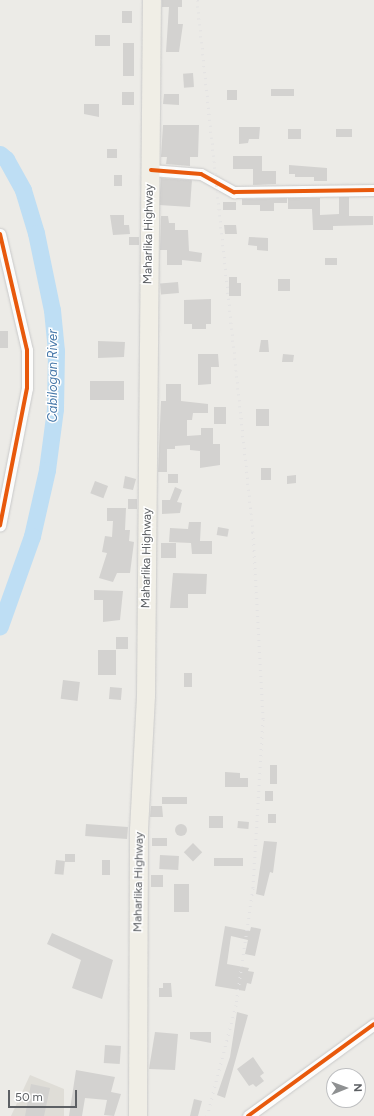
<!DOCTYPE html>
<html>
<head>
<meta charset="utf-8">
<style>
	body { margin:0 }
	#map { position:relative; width:374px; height:1116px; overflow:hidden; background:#ecebe7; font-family:Figtree,sans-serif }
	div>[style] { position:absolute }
	.education>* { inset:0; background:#dfddd7 }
	.river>* { height:17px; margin:-8.5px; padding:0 8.5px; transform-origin:8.5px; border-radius:8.5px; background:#bedef4 }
	.building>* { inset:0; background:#d3d2d0; transform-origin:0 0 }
	.round { border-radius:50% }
	.roads { filter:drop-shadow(0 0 1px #c9c9c9) drop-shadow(0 0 1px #c9c9c9) }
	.minor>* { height:11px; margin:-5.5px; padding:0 5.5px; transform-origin:5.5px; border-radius:5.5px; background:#fcfcfb }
	.trunk>* { height:18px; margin:-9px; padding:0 9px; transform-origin:9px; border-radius:9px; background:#f0eee6 }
	.rail>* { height:3px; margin-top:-1.5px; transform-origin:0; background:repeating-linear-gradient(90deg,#e3e2e2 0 1px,transparent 0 6px) }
	.cycleway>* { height:4px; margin:-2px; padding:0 2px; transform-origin:2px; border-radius:2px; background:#e8590c }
	span { translate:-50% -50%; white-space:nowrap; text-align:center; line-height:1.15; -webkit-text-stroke:3px #fff; paint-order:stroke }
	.street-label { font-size:12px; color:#5d6064 }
	.water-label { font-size:13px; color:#4879aa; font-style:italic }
	.north { position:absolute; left:326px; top:1068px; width:40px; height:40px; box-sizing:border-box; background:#fff; border:1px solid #bebfc1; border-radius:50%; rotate:89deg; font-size:11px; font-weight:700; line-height:16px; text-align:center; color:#5d6064 }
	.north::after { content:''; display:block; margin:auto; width:14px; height:18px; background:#8f9192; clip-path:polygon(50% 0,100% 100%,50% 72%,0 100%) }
	.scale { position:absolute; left:8px; top:1090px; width:69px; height:18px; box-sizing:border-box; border:2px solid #5d6064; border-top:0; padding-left:5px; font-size:12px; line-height:14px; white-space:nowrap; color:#5d6064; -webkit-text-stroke:3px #fff; paint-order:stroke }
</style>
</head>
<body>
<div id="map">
	<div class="education">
		<div style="clip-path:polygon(30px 1075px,64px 1089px,64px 1116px,11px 1116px)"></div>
	</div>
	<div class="river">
		<div style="left:0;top:154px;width:8px;rotate:40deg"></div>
		<div style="left:6px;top:159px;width:35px;rotate:61deg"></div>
		<div style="left:23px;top:190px;width:45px;rotate:73.2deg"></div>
		<div style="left:36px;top:233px;width:79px;rotate:78.3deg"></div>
		<div style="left:52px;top:310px;width:41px;rotate:84.4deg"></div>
		<div style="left:56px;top:351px;width:58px;rotate:91deg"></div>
		<div style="left:55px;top:409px;width:62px;rotate:97.5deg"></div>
		<div style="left:47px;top:470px;width:68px;rotate:102.8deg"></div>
		<div style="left:32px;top:536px;width:96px;rotate:109.6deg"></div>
	</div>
	<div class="building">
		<div style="clip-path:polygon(162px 0,182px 0,182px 7px,178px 7px,178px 24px,183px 24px,179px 52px,166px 52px,169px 7px,162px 7px)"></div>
		<div style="left:122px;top:11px;width:10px;height:12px"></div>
		<div style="left:95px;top:35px;width:15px;height:11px"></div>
		<div style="left:123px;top:43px;width:11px;height:33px"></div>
		<div style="left:193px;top:73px;width:14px;height:10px;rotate:86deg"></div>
		<div style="left:294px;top:89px;width:7px;height:23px;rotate:90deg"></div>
		<div style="left:227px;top:90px;width:10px;height:10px"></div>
		<div style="left:122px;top:92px;width:12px;height:13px"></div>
		<div style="clip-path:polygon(164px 94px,179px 94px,179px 105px,163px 104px)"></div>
		<div style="clip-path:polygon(84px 104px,99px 104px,99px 117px,84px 114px)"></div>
		<div style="clip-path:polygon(163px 125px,199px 125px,198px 157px,190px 157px,190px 166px,166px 164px,167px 157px,161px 157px)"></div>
		<div style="clip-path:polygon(239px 127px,260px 127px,259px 139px,249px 139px,248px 143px,239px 144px)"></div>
		<div style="left:288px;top:129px;width:13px;height:10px"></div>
		<div style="left:336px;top:129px;width:16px;height:8px"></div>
		<div style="left:107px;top:149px;width:10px;height:9px"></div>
		<div style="clip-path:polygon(233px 156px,262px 156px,262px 171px,276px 171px,276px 184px,253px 185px,253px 169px,233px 169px)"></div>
		<div style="clip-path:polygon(289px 165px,327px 168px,327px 181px,314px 181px,314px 177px,295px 177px,295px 174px,289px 174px)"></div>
		<div style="left:114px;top:175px;width:8px;height:11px"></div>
		<div style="left:161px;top:178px;width:31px;height:27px;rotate:4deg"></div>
		<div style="clip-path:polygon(339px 197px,349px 197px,349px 216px,373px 216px,373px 225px,333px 226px,333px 230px,313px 230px,312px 209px,288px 209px,288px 198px,320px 198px,320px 215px,339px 214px)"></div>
		<div style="clip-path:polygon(287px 198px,287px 203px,274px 203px,274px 211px,260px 211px,260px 205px,242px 205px,242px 199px)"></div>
		<div style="left:223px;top:202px;width:13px;height:8px"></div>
		<div style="clip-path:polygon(110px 215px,124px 215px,124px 225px,129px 225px,130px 234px,113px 235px)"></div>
		<div style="clip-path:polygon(161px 216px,168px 216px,169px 223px,175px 223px,175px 230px,188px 230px,189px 251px,202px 253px,201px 262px,182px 260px,182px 265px,167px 265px,167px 250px,160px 250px)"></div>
		<div style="clip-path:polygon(224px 225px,236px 225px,237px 234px,225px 234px)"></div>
		<div style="left:129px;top:237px;width:10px;height:8px"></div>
		<div style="clip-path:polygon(249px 237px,268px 238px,268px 251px,257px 250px,257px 246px,248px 245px)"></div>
		<div style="left:325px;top:258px;width:12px;height:7px"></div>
		<div style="clip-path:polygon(229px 277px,237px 277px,237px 283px,241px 283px,241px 296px,229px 296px)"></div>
		<div style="left:290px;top:279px;width:12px;height:12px;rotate:90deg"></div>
		<div style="left:178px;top:282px;width:11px;height:18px;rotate:85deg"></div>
		<div style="clip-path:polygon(211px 299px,211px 324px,206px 324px,206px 329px,192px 329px,192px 324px,184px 324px,184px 300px)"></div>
		<div style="left:0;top:331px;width:8px;height:17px"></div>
		<div style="clip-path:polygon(261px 340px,268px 340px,269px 352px,259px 352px)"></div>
		<div style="clip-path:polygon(98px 341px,125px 342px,124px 357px,98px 358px)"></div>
		<div style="clip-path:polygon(198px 354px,218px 354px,219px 367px,211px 367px,211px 384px,198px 385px)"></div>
		<div style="clip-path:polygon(283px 354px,294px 355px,293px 362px,282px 362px)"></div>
		<div style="left:90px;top:381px;width:34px;height:19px"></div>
		<div style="clip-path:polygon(166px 384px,181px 384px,181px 401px,208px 404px,208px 413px,193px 413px,192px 420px,187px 420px,187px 436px,201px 435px,201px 428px,213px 428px,213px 444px,220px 444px,220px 465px,200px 468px,200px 451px,190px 450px,190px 445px,175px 446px,175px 449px,167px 449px,167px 472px,158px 472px,161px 401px,166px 401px)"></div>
		<div style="left:214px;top:407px;width:12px;height:17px"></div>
		<div style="left:256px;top:409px;width:13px;height:17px"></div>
		<div style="left:261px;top:468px;width:10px;height:12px"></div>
		<div style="left:168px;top:474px;width:10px;height:9px"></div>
		<div style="clip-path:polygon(296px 475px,296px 483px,287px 484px,287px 476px)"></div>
		<div style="clip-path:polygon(125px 476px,136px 479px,133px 490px,123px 488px)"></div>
		<div style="left:95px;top:481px;width:14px;height:13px;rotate:21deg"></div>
		<div style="clip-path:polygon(175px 487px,182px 490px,177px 502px,182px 503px,180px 513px,162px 514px,162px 500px,170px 500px)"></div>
		<div style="left:128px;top:499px;width:9px;height:10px"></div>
		<div style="clip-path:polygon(107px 508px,126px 508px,125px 530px,130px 530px,129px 541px,134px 542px,130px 573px,117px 573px,113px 582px,99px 578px,107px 553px,102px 552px,105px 536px,112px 537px,113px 521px,107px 521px)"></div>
		<div style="clip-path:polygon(189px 522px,201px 522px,200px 541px,212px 541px,212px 554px,192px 554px,191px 543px,169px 542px,170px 528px,188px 529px)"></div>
		<div style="left:218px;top:527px;width:11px;height:8px;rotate:10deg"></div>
		<div style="left:161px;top:543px;width:15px;height:15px"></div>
		<div style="clip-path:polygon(173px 573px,207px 574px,206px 594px,188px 594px,188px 608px,170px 608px)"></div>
		<div style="clip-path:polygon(94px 590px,123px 591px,120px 620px,103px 622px,103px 600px,94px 600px)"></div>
		<div style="left:116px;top:637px;width:12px;height:12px"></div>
		<div style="left:98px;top:650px;width:18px;height:25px"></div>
		<div style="left:184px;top:673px;width:8px;height:14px"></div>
		<div style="left:63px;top:680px;width:17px;height:19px;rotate:7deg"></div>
		<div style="left:110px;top:687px;width:12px;height:12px;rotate:5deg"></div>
		<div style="left:270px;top:765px;width:7px;height:19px"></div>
		<div style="clip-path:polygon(225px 772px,240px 773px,240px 778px,248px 778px,248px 787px,225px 787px)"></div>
		<div style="left:265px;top:791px;width:8px;height:10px"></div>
		<div style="left:162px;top:797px;width:25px;height:7px"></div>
		<div style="clip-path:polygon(151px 806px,162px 806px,163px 817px,150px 817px)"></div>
		<div style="left:268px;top:814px;width:8px;height:9px"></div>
		<div style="left:223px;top:816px;width:12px;height:14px;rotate:90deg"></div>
		<div style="left:238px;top:821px;width:11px;height:7px;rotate:5deg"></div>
		<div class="round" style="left:175px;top:824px;width:12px;height:12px"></div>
		<div style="left:86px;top:824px;width:42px;height:12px;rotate:4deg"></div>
		<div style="left:152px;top:838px;width:15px;height:8px"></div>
		<div style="clip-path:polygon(264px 841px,277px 842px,273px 873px,270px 872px,264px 896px,256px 894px)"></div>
		<div style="left:193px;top:843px;width:13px;height:13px;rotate:45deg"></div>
		<div style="left:65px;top:854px;width:10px;height:8px"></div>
		<div style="left:160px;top:855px;width:19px;height:14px;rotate:3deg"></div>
		<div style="left:214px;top:858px;width:29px;height:8px"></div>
		<div style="left:56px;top:860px;width:9px;height:14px;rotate:6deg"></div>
		<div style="left:102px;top:860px;width:8px;height:15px"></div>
		<div style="left:151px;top:875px;width:12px;height:12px"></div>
		<div style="left:174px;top:884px;width:15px;height:28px"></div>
		<div style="clip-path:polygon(225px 926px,250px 931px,251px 927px,261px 929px,255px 956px,245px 954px,248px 940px,231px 936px,227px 964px,249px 968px,248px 971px,254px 972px,251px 984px,247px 983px,245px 991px,215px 986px)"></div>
		<div style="clip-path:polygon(52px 933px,113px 960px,102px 999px,72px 988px,81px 960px,47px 944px)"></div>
		<div style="clip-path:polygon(163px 983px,171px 983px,172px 997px,159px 997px,159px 988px,163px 988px)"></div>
		<div style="clip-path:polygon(237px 1012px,248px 1015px,225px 1098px,217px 1095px,230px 1057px)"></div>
		<div style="clip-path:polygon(155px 1032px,178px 1034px,175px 1070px,149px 1069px)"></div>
		<div style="clip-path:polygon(190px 1032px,211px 1032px,211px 1043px,190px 1039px)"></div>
		<div style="left:105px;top:1045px;width:16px;height:18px;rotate:4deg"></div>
		<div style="clip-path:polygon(253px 1057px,264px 1073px,260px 1076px,264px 1081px,256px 1087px,253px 1084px,249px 1086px,237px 1069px)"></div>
		<div style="clip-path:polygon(76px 1070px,115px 1077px,111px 1092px,121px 1094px,114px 1116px,104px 1115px,107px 1100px,85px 1098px,82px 1116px,69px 1116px)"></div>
		<div style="clip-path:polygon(31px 1084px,50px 1088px,44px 1116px,25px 1116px)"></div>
		<div style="clip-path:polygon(194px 1099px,202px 1101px,198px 1116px,190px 1116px)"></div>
	</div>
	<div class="roads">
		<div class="minor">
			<div style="left:151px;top:170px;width:50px;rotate:4.6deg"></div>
			<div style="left:201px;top:174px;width:38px;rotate:29deg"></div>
			<div style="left:234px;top:192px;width:140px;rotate:-0.8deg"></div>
			<div style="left:0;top:234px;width:119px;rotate:76.9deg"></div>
			<div style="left:27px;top:350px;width:38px;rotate:90deg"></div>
			<div style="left:27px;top:388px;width:140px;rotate:101.1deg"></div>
			<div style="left:248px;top:1116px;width:156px;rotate:-36.1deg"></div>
		</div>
		<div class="trunk">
			<div style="left:138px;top:1116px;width:286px;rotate:-89.8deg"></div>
			<div style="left:139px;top:830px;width:134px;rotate:-87deg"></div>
			<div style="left:146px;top:696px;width:696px;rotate:-89.51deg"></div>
		</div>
	</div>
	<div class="rail">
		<div style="left:197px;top:0;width:535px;rotate:83.99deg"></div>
		<div style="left:253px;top:532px;width:187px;rotate:86.9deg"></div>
		<div style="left:263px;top:719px;width:169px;rotate:93.4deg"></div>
		<div style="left:253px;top:888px;width:118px;rotate:98.3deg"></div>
		<div style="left:236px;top:1005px;width:115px;rotate:104.6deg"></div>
	</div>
	<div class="cycleway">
		<div style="left:151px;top:170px;width:50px;rotate:4.6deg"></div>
		<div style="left:201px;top:174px;width:38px;rotate:29deg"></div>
		<div style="left:234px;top:192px;width:140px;rotate:-0.8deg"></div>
		<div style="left:0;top:234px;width:119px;rotate:76.9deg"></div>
		<div style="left:27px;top:350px;width:38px;rotate:90deg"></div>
		<div style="left:27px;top:388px;width:140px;rotate:101.1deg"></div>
		<div style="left:248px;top:1116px;width:156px;rotate:-36.1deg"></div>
	</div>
	<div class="street-label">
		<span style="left:149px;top:234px;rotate:-89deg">Maharlika Highway</span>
		<span style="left:147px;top:558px;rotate:-89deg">Maharlika Highway</span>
		<span style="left:139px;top:882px;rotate:-89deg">Maharlika Highway</span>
	</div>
	<div class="water-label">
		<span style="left:53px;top:376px;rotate:-90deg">Cabilogan River</span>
	</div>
	<div class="north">N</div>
	<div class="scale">50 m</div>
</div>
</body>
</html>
